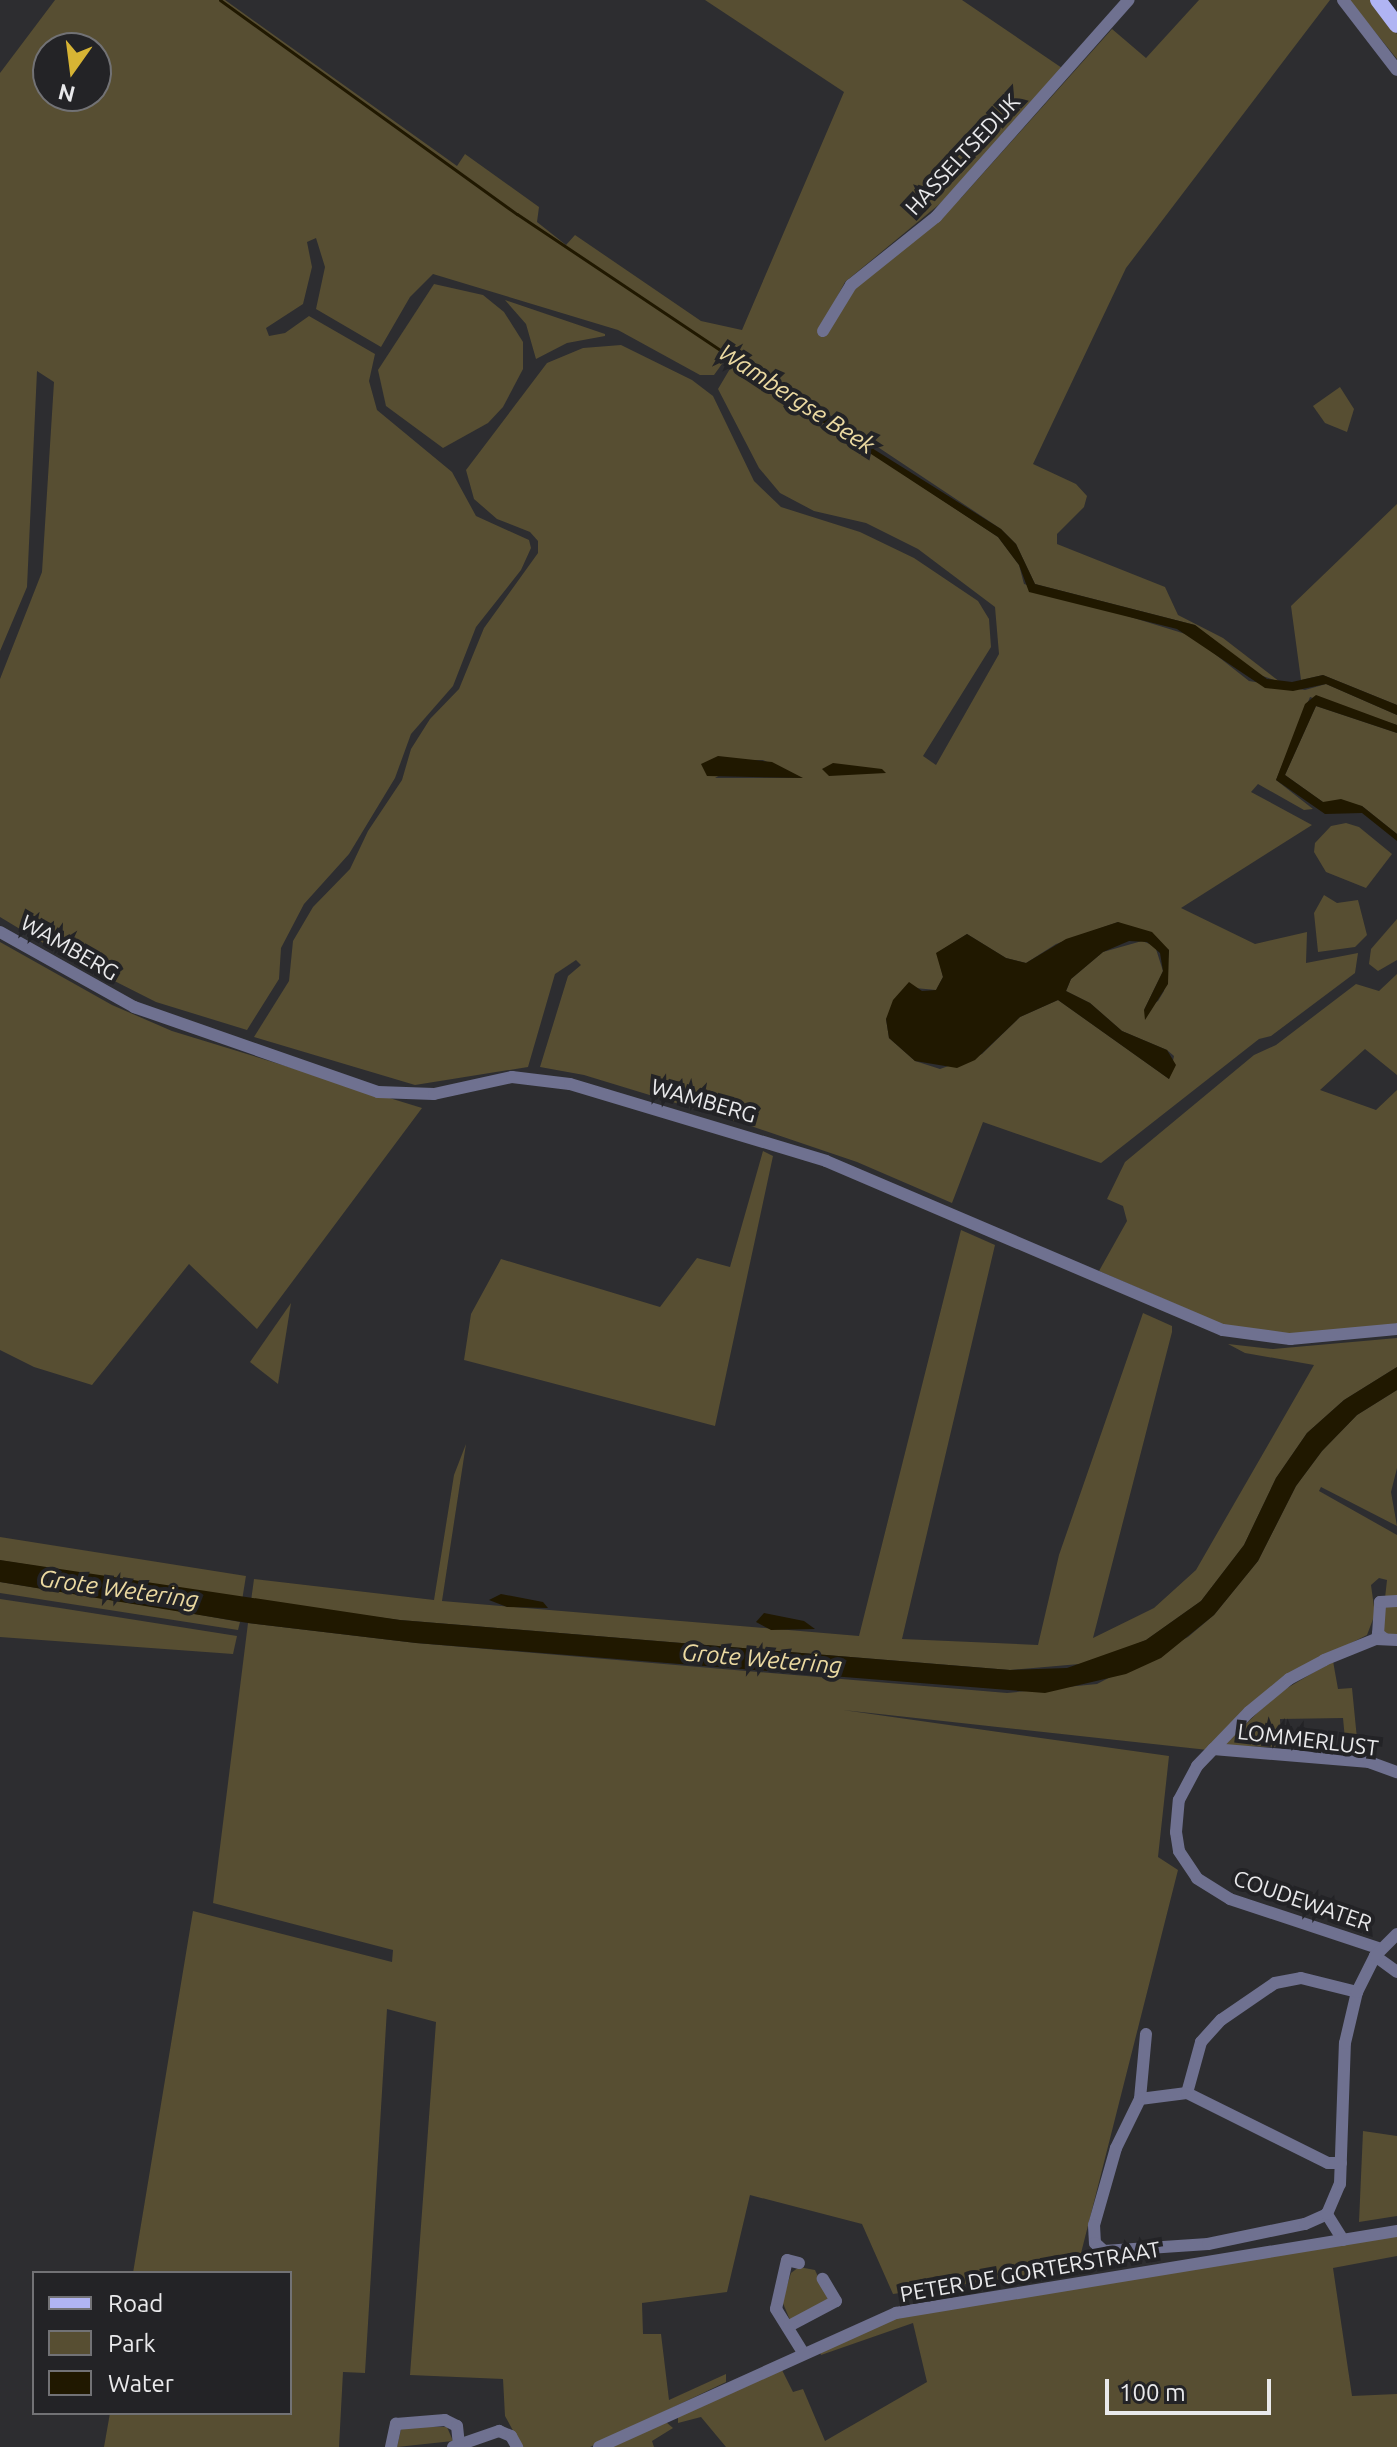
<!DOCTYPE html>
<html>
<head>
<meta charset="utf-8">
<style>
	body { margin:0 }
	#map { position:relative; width:1397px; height:2447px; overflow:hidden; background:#2d2d30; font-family:Ubuntu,sans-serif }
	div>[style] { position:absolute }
	.green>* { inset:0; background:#574e32; transform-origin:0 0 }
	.water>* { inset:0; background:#201800 }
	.stream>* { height:3px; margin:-1.5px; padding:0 1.5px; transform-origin:1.5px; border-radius:1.5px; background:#201800 }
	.minor>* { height:12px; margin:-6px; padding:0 6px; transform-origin:6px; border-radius:6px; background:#6f7190 }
	.major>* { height:16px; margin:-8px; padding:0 8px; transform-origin:8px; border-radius:8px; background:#b0b4f3 }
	span { translate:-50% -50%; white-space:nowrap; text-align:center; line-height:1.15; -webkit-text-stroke:8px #232326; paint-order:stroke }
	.street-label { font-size:22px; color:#e9e9eb }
	.water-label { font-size:24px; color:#ebd9a1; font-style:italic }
	.legend { position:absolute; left:32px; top:2271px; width:260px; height:144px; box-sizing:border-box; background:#232326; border:2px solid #727275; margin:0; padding:10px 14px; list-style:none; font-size:24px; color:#e9e9eb }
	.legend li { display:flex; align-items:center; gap:16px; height:40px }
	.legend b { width:40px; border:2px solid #727275 }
	.north { position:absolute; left:32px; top:32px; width:80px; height:80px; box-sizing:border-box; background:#232326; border:2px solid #727275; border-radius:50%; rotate:194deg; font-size:22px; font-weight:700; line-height:32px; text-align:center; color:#e9e9eb }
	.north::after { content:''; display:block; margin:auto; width:28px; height:36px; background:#d7b434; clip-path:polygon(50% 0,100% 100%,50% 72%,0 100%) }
	.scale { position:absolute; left:1105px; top:2379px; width:166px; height:36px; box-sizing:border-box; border:4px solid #e9e9eb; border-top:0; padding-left:10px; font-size:24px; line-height:28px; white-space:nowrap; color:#e9e9eb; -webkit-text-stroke:6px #232326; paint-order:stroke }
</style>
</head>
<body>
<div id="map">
	<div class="green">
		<div style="clip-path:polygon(evenodd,55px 0,225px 0,457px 166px,465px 154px,539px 207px,537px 222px,566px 245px,575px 235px,701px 321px,742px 330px,844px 92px,705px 0,962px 0,1062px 68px,942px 202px,845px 282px,823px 323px,842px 298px,961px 198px,1112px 29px,1146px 58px,1199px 0,1330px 0,1126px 268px,1033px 464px,1076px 484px,1087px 496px,1084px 507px,1057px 534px,1057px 544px,1165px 587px,1178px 615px,1223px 638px,1280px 682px,1257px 674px,1195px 625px,1035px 584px,1016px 544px,1001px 529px,732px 350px,714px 375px,700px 375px,618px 330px,433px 274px,410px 297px,381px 347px,316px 309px,325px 267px,316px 238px,307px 242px,312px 267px,303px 304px,266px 328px,269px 336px,285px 333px,309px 316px,375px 354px,369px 381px,377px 410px,452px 472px,476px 516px,529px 540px,531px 548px,521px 570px,476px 627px,453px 686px,411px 734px,395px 778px,349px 854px,304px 904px,281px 948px,279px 979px,247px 1030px,156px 1002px,63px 955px,0 917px,0 679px,42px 572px,54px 382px,37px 371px,27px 587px,0 651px,0 73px,55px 0,48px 48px,96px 48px,96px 96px,48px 96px,48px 48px)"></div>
		<div style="clip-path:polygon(1349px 0,1372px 0,1397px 34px,1397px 59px)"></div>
		<div style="clip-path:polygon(434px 284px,483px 295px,504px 312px,523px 342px,523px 369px,503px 407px,488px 423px,443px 448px,386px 406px,378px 370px)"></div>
		<div style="clip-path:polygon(505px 300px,605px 334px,605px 336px,567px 343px,536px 359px,526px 324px)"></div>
		<div style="clip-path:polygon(evenodd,621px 345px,692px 380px,713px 396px,754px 481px,781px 507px,860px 532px,914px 558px,978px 601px,989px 619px,991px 647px,923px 756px,936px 765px,999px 654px,995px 607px,918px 549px,866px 523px,814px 511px,780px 493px,759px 468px,718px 389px,734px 362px,998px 537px,1019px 565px,1024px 584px,1192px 636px,1249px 681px,1305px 690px,1326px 684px,1397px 715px,1397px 725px,1310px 697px,1276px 780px,1313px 809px,1304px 810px,1258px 784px,1251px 792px,1312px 825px,1181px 908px,1255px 944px,1307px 932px,1306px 963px,1358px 953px,1355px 973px,1271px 1036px,1259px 1039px,1101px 1163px,983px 1122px,952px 1203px,857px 1162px,748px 1125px,584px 1075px,540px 1067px,568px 976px,581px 965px,576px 960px,555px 974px,528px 1067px,415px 1085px,254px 1037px,289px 981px,293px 941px,313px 907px,350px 869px,368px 831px,402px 780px,411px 749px,430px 719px,459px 689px,484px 628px,538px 553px,538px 541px,530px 532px,497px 519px,474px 499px,466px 470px,547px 363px,583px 348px,621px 345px,746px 760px,763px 760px,802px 778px,715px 778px,746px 760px,621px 345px,1118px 922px,1169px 950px,1164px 991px,1158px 1001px,1144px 1010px,1163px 971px,1155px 946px,1142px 941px,1103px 952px,1071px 979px,1066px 991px,1090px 1003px,1122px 1031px,1167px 1050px,1174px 1056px,1169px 1079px,1058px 1000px,1020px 1017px,982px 1054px,940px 1069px,915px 1061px,889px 1038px,886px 1019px,915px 988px,936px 990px,943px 977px,937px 953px,967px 934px,1006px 958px,1026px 963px,1056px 944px,1118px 922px)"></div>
		<div style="clip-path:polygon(1340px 387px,1354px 409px,1347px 432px,1325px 423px,1313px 406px)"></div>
		<div style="clip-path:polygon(1397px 504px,1397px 705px,1323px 675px,1301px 680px,1291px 606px)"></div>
		<div style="clip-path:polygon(1316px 706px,1397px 733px,1397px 834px,1362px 806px,1323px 802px,1285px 775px)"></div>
		<div style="clip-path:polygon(1346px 823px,1359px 827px,1392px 854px,1366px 888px,1326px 872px,1314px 852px,1315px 843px,1331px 826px)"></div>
		<div style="clip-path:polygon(1324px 895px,1337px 903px,1358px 900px,1367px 935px,1355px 947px,1318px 952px,1314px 913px)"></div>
		<div style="clip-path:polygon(1397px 919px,1397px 960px,1378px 971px,1369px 964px,1371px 949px)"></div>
		<div style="clip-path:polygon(0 942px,112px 1005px,172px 1031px,422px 1108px,257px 1329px,189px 1264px,92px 1385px,34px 1367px,0 1350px)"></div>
		<div style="clip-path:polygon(1397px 974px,1397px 1075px,1365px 1049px,1320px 1090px,1376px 1110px,1397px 1090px,1397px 1327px,1288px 1336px,1233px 1329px,1099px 1271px,1127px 1221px,1123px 1206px,1107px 1199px,1125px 1162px,1254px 1055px,1276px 1045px,1356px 984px,1379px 991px)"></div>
		<div style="clip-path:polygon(763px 1151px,773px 1156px,715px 1426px,464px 1360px,471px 1314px,501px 1259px,660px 1307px,697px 1258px,730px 1267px)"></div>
		<div style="clip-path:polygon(961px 1230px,995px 1245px,902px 1639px,1038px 1645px,1059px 1555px,1143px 1313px,1172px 1326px,1172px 1332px,1093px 1638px,1154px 1608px,1196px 1570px,1314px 1365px,1245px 1353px,1228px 1344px,1273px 1349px,1397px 1338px,1397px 1367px,1344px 1400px,1307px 1433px,1276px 1478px,1244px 1545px,1201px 1601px,1146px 1640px,1091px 1663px,1010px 1670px,400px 1620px,251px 1601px,254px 1579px,434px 1600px,454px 1475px,466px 1444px,442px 1601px,859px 1636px)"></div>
		<div style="clip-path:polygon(291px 1303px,278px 1384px,250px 1362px)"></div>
		<div style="clip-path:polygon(1397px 1390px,1397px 1468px,1391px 1492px,1397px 1526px,1321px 1487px,1319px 1491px,1397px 1535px,1397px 1636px,1381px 1634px,1387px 1580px,1379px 1578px,1371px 1585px,1375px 1614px,1367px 1635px,1323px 1657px,1208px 1750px,843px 1710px,1169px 1756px,1158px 1857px,1178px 1870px,1077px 2269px,893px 2294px,862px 2224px,750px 2195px,727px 2292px,642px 2303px,643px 2334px,661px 2334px,669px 2400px,726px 2374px,726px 2382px,590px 2447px,522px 2447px,505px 2416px,503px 2379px,410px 2375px,436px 2022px,387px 2009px,365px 2373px,343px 2372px,339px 2447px,104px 2447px,110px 2413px,290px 2413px,290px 2273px,133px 2273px,193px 1911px,392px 1962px,393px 1950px,213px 1903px,248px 1623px,416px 1643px,1007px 1693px,1097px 1684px,1188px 1637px,1214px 1615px,1258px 1561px,1296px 1486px,1322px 1451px,1357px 1415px)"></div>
		<div style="left:0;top:1537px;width:249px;height:23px;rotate:9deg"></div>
		<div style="clip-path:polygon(0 1582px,167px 1609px,240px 1622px,238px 1630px,0 1593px)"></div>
		<div style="clip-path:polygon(0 1599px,60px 1608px,237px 1636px,233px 1654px,0 1637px)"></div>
		<div style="clip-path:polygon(1333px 1661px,1338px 1689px,1352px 1688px,1358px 1749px,1346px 1750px,1343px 1718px,1280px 1719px,1281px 1747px,1223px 1746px,1277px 1694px)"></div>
		<div style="clip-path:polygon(1363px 2131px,1397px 2136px,1397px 2216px,1359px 2222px)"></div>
		<div style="clip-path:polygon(1397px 2235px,1397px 2256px,1333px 2268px,1352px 2396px,1397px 2394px,1397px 2447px,726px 2447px,701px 2417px,678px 2423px,678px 2417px,782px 2370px,793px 2392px,803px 2389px,825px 2441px,927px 2382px,913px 2323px,821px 2355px,819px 2348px,911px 2313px)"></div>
		<div style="clip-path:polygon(799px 2267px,815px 2270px,829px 2301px,790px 2320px,782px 2301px,791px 2273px)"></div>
		<div style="clip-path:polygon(666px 2422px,673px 2428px,652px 2441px,654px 2447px,608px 2447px)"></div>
		<div style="clip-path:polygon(409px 2427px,447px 2427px,453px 2441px,397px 2447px,401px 2429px)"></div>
	</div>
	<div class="water">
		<div style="clip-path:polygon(732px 349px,875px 450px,1001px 529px,1016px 544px,1035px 584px,1195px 625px,1267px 679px,1292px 682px,1323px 675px,1397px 705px,1397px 715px,1326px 684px,1293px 691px,1265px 688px,1177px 629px,1029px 592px,1019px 565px,998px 537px,767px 386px,734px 362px)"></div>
		<div style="clip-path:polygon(1316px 695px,1397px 725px,1397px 733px,1316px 706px,1285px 775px,1323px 802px,1341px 799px,1362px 806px,1397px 834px,1397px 841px,1362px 813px,1325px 814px,1276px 780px,1305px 704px)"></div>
		<div style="clip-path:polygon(718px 756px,772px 762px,803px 778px,707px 776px,701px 764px)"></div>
		<div style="clip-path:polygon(833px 763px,882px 769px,886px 773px,829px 776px,822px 769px)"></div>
		<div style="clip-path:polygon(1118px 922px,1152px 932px,1169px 950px,1168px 984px,1145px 1020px,1144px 1010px,1163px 971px,1160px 953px,1147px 942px,1129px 941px,1103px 952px,1071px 979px,1066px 991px,1090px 1003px,1122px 1031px,1167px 1050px,1176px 1065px,1169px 1079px,1058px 1000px,1020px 1017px,975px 1060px,957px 1068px,915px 1061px,889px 1038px,886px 1019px,893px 1000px,909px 982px,922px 991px,936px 990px,943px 977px,936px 953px,967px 934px,1006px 958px,1026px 963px,1066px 939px)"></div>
		<div style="clip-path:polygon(1397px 1367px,1397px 1390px,1357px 1415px,1322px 1451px,1296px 1486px,1258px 1561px,1214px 1615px,1161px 1658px,1126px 1674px,1045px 1693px,416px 1643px,248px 1623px,0 1582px,0 1560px,400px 1620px,1010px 1670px,1067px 1668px,1146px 1640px,1201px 1601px,1244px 1545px,1276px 1478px,1307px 1433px,1344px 1400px)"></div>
		<div style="clip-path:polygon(501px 1594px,543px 1602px,548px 1608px,507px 1607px,489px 1600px)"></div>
		<div style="clip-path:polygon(764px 1613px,804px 1621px,815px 1629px,771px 1630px,756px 1622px)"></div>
	</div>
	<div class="stream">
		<div style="left:220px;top:0;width:366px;rotate:35.8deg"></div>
		<div style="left:517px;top:214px;width:262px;rotate:33.8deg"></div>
	</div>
	<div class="minor">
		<div style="left:1343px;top:0;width:88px;rotate:52.4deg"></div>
		<div style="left:823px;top:331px;width:54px;rotate:-58.7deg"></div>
		<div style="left:851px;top:285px;width:109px;rotate:-38.7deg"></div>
		<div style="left:936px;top:217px;width:290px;rotate:-48.4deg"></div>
		<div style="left:0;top:932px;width:154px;rotate:29.2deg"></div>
		<div style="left:134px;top:1007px;width:258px;rotate:19.2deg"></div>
		<div style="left:378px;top:1092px;width:56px;rotate:2deg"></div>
		<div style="left:434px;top:1094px;width:80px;rotate:-12.3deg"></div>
		<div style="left:512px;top:1077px;width:58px;rotate:6.9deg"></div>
		<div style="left:570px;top:1084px;width:267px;rotate:16.7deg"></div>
		<div style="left:826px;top:1161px;width:431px;rotate:23.1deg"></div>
		<div style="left:1223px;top:1330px;width:68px;rotate:7.7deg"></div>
		<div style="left:1290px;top:1339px;width:107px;rotate:-5.3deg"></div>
		<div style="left:1385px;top:1639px;width:9px;rotate:-144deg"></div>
		<div style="left:1378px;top:1634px;width:32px;rotate:-86deg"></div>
		<div style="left:1380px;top:1602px;width:17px;rotate:-3deg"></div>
		<div style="left:1213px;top:1749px;width:157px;rotate:4.8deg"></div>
		<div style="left:1369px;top:1762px;width:30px;rotate:20deg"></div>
		<div style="left:1381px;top:1949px;width:159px;rotate:-161.7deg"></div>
		<div style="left:1230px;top:1899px;width:39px;rotate:-148deg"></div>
		<div style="left:1197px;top:1878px;width:32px;rotate:-124deg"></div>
		<div style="left:1179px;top:1851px;width:19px;rotate:-99deg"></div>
		<div style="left:1176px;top:1832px;width:32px;rotate:-85deg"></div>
		<div style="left:1179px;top:1800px;width:38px;rotate:-62deg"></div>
		<div style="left:1197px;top:1766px;width:75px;rotate:-46.1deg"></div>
		<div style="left:1249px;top:1712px;width:52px;rotate:-39.5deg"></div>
		<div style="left:1289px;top:1679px;width:40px;rotate:-28deg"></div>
		<div style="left:1324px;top:1660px;width:56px;rotate:-22deg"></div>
		<div style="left:1376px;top:1639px;width:21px;rotate:3deg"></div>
		<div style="left:1375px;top:1956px;width:27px;rotate:36deg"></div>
		<div style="left:1146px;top:2034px;width:65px;rotate:95.3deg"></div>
		<div style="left:1140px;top:2099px;width:55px;rotate:116.1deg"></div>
		<div style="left:1116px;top:2148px;width:80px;rotate:105.9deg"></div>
		<div style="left:1094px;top:2225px;width:18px;rotate:87deg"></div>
		<div style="left:1095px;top:2243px;width:12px;rotate:42deg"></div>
		<div style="left:1104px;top:2251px;width:104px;rotate:-3.9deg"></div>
		<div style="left:1208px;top:2244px;width:99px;rotate:-11.7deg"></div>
		<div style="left:1305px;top:2224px;width:24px;rotate:-24deg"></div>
		<div style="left:1187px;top:2093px;width:53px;rotate:-74.6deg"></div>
		<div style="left:1201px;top:2042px;width:30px;rotate:-48deg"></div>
		<div style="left:1221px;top:2020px;width:65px;rotate:-34.4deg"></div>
		<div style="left:1275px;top:1983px;width:26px;rotate:-11deg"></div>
		<div style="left:1301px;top:1978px;width:58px;rotate:14deg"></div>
		<div style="left:1140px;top:2099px;width:47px;rotate:-7.3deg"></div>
		<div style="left:1187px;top:2093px;width:157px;rotate:26.4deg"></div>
		<div style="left:1328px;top:2163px;width:13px"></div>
		<div style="left:1343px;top:2240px;width:31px;rotate:-122deg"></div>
		<div style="left:1327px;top:2214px;width:33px;rotate:-67deg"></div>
		<div style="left:1340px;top:2184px;width:141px;rotate:-88deg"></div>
		<div style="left:1345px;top:2043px;width:52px;rotate:-76.8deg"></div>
		<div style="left:1357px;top:1992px;width:40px;rotate:-63.4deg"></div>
		<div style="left:1375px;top:1956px;width:31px;rotate:-45deg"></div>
		<div style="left:799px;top:2263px;width:12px;rotate:-166deg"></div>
		<div style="left:787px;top:2260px;width:50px;rotate:102.7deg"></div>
		<div style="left:776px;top:2309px;width:49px;rotate:58.2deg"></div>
		<div style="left:789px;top:2326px;width:53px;rotate:-28deg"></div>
		<div style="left:836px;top:2301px;width:26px;rotate:-121deg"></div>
		<div style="left:391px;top:2447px;width:24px;rotate:-78deg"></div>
		<div style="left:396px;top:2424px;width:49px;rotate:-4.7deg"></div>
		<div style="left:445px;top:2420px;width:13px;rotate:27deg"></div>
		<div style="left:457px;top:2426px;width:20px;rotate:84deg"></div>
		<div style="left:453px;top:2447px;width:49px;rotate:-19.2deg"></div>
		<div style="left:499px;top:2431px;width:13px;rotate:23deg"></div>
		<div style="left:511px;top:2436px;width:13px;rotate:61deg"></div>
		<div style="left:599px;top:2447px;width:326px;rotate:-24.3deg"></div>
		<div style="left:896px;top:2313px;width:508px;rotate:-9.3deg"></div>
	</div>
	<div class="major">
		<div style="left:1378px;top:0;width:31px;rotate:53deg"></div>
	</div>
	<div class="street-label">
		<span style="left:962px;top:154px;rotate:-47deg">HASSELTSEDIJK</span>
		<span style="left:70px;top:947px;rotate:30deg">WAMBERG</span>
		<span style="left:704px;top:1100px;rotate:16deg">WAMBERG</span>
		<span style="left:1308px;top:1739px;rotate:7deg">LOMMERLUST</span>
		<span style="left:1303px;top:1900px;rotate:19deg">COUDEWATER</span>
		<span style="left:1030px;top:2271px;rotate:-10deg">PETER DE GORTERSTRAAT</span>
	</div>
	<div class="water-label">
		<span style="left:797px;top:399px;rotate:33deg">Wambergse Beek</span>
		<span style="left:119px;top:1589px;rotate:8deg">Grote Wetering</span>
		<span style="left:762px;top:1659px;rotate:5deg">Grote Wetering</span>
	</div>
	<ul class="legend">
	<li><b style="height:10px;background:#b0b4f3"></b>Road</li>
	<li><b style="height:22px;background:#574e32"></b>Park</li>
	<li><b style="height:22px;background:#201800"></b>Water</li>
	</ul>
	<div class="north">N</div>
	<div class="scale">100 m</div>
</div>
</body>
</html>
